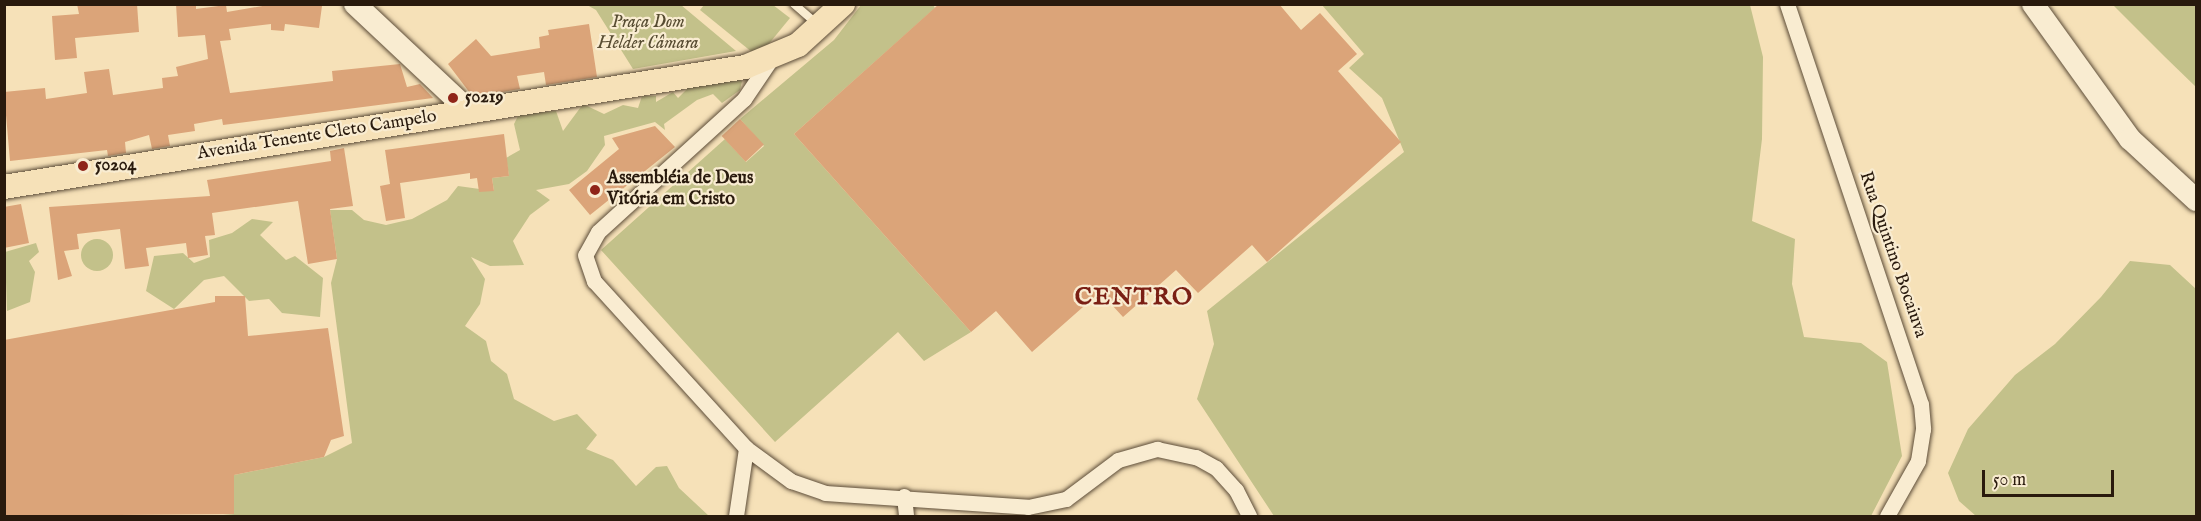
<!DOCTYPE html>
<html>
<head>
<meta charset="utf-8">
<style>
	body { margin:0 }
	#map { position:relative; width:2201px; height:521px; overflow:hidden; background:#f6e1b8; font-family:"IM FELL English",serif }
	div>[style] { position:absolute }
	.green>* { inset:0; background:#c3c18a }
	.round { border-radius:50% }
	.building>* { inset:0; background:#dba479; transform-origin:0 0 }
	.roads { filter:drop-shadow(0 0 2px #5c4c38) drop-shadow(0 0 2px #5c4c38) }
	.lane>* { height:8px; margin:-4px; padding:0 4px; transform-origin:4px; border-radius:4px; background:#f9ecd1 }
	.street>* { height:15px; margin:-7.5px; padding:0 7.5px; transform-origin:7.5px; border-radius:7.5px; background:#f9ecd1 }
	.secondary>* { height:22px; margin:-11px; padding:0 11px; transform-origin:11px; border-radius:11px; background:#f9ecd1 }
	.primary>* { height:24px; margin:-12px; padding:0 12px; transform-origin:12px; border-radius:12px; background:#f6e1b8 }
	.dots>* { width:16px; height:16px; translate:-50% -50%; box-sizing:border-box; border:3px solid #f9ecd1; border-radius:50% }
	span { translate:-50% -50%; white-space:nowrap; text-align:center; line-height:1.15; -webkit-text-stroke:4.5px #f9ecd1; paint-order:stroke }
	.park-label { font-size:18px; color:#574c32; font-style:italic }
	.poi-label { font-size:18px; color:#291a0d; font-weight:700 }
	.left { translate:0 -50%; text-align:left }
	.street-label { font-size:18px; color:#291a0d }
	.district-label { font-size:24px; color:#7a1f14; font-weight:700; letter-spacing:1.5px }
	.frame { position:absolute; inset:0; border:6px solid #291a0d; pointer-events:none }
	.scale { position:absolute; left:1982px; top:470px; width:132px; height:27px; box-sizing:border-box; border:3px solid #291a0d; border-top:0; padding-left:8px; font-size:18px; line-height:21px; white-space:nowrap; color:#291a0d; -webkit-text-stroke:4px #f9ecd1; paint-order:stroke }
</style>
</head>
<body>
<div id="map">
	<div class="green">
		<div style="clip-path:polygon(587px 5px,681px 5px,736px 51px,633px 69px,596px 10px)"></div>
		<div style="clip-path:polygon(704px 5px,773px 5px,790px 18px,758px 57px,700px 10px)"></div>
		<div style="clip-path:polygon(861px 5px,933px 5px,935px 8px,794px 134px,971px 332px,924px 361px,898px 332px,775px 442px,601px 250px,725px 139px,746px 162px,764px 146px,740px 119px,834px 40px)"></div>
		<div style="clip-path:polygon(1322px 5px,1750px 5px,1763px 57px,1762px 139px,1752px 221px,1795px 239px,1792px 284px,1804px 337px,1861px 343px,1887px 362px,1902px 456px,1871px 516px,1274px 516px,1197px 399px,1214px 344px,1207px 311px,1404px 152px,1382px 98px,1349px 68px,1364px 54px)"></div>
		<div style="clip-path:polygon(2113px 5px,2196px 5px,2196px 87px,2165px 57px)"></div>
		<div style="clip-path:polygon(737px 78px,742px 81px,740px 90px,722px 103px,713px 94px,697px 100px,664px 124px,665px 130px,655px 122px,604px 136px,605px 145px,587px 171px,569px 184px,536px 190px,550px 200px,530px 215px,513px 241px,524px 265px,490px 266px,471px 257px,485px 279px,480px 304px,465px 326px,486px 341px,491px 361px,507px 374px,514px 399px,554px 421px,577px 414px,597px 435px,586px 449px,613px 460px,636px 486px,656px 467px,667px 466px,679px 488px,709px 516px,212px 516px,234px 514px,234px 475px,324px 457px,352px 443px,331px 283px,337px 259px,330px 210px,352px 210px,364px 220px,386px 225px,412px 219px,447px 200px,458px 186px,494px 191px,492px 178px,509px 176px,506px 158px,520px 150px,514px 124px,519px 114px,556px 111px,563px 131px,583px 104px,604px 114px,623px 105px,638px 108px,642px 96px,656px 96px,656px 102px,673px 92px,678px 98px,688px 88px)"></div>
		<div style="clip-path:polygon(252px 219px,273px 222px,260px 235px,286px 260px,295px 256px,323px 278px,320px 317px,282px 313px,269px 299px,249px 301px,224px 276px,204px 280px,174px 309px,146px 291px,154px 256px,183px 253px,194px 263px,210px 257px,209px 240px,232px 233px)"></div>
		<div class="round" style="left:81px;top:239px;width:32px;height:32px"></div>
		<div style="clip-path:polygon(36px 243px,39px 252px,29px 261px,35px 272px,30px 302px,7px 311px,5px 252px)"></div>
		<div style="clip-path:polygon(2130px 261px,2170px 265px,2196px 289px,2196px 516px,1976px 516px,1959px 501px,1948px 473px,1968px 429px,2015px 375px,2055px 344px,2101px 297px)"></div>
	</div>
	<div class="building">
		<div style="clip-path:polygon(77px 4px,137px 4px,139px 32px,75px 38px,77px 58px,55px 60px,52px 16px,79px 14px)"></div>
		<div style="clip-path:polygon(176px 4px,196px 4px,196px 9px,226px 5px,227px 12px,274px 4px,322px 6px,319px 28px,285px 24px,284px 31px,271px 30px,271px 24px,229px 29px,231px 40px,220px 41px,230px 93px,333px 81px,332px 71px,400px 64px,407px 87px,420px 84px,433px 98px,223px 125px,222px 119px,194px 124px,195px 131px,168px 135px,170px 146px,152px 149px,149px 135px,125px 142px,126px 153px,108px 156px,107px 150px,10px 161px,4px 92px,45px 88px,46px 99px,87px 93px,84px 72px,109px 69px,113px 95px,163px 88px,162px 78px,178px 76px,176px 67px,208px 59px,205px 35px,178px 37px)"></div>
		<div style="clip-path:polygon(939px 4px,1279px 4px,1301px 30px,1320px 13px,1357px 54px,1338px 71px,1401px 142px,1267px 262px,1252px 245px,1198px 293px,1176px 270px,1123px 317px,1100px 292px,1032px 352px,996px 311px,971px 332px,794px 134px)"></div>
		<div style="clip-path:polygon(589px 24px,597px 77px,546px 85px,544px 72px,517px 76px,520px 89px,473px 97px,448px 64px,476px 39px,491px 56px,540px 48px,539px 37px,549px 35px,548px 30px)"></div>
		<div style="left:740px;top:119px;width:35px;height:25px;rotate:47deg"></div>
		<div style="clip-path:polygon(655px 126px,675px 147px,590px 215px,569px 190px,619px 149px,612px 138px)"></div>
		<div style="clip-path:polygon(504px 134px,509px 176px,492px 178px,494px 191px,479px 192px,477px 178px,470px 179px,470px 173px,400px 183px,405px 218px,386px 221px,380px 186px,390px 184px,385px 150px)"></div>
		<div style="clip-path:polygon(344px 148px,353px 206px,330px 209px,337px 259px,308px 264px,298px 201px,212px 213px,215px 235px,205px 236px,208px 255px,188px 258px,186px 243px,146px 248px,149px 266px,125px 269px,120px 229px,77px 234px,79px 249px,64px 251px,72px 276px,58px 280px,49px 207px,210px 196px,207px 180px,331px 161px,330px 151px)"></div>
		<div style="clip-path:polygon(21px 204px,29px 243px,4px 248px,4px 207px)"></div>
		<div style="clip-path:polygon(215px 296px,245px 296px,248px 336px,328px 328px,344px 436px,331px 440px,324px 457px,234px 475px,234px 514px,4px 516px,4px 340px,215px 302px)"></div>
	</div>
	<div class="roads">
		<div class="lane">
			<div style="left:794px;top:4px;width:29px;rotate:41deg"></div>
		</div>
		<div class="street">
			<div style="left:1787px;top:4px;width:422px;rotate:71.5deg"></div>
			<div style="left:1921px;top:404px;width:25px;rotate:85deg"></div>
			<div style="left:1923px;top:429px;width:32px;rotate:99deg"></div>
			<div style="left:1918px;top:461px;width:63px;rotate:119.4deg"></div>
			<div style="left:771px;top:59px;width:48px;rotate:124deg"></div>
			<div style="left:744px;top:99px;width:197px;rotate:137.7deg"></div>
			<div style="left:598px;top:232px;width:26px;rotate:119deg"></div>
			<div style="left:585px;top:255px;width:28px;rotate:71deg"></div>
			<div style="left:594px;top:281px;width:226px;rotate:47.7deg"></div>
			<div style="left:746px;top:448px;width:56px;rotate:36.3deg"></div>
			<div style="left:791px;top:481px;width:36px;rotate:19deg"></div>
			<div style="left:825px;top:493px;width:203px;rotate:3.9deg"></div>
			<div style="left:1028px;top:507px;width:39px;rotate:-12deg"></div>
			<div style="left:1066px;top:499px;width:65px;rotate:-36.9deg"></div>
			<div style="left:1118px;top:460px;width:41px;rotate:-15.8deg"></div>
			<div style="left:1157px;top:449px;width:40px;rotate:12deg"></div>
			<div style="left:1196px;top:457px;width:23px;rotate:29deg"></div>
			<div style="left:1216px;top:468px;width:30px;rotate:48deg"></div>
			<div style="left:1236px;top:490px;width:29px;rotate:63deg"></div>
			<div style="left:904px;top:496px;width:20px;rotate:84deg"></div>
			<div style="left:736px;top:516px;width:69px;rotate:-81.6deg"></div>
		</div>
		<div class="secondary">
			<div style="left:355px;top:4px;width:156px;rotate:43.2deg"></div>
			<div style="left:2033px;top:4px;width:166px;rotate:54.3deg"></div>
			<div style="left:2130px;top:139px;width:90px;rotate:42.7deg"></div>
		</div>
		<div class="primary">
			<div style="left:4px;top:187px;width:751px;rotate:-9.2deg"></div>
			<div style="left:745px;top:67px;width:57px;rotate:-22.5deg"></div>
			<div style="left:798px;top:45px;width:61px;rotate:-42.3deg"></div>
		</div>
	</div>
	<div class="dots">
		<div style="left:453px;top:98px;background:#8f2418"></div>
		<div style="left:83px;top:166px;background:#8f2418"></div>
		<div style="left:595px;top:190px;background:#8f2418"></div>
	</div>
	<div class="park-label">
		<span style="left:648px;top:34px">Praça Dom<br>Helder Câmara</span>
	</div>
	<div class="poi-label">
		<span class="left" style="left:465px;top:98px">50219</span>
		<span class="left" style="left:95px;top:166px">50204</span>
		<span class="left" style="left:607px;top:190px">Assembléia de Deus<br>Vitória em Cristo</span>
	</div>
	<div class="street-label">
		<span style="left:317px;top:136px;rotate:-9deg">Avenida Tenente Cleto Campelo</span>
		<span style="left:1892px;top:255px;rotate:71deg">Rua Quintino Bocaiuva</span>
	</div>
	<div class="district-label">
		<span style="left:1134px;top:298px">CENTRO</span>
	</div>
	<div class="frame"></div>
	<div class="scale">50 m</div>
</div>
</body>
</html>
